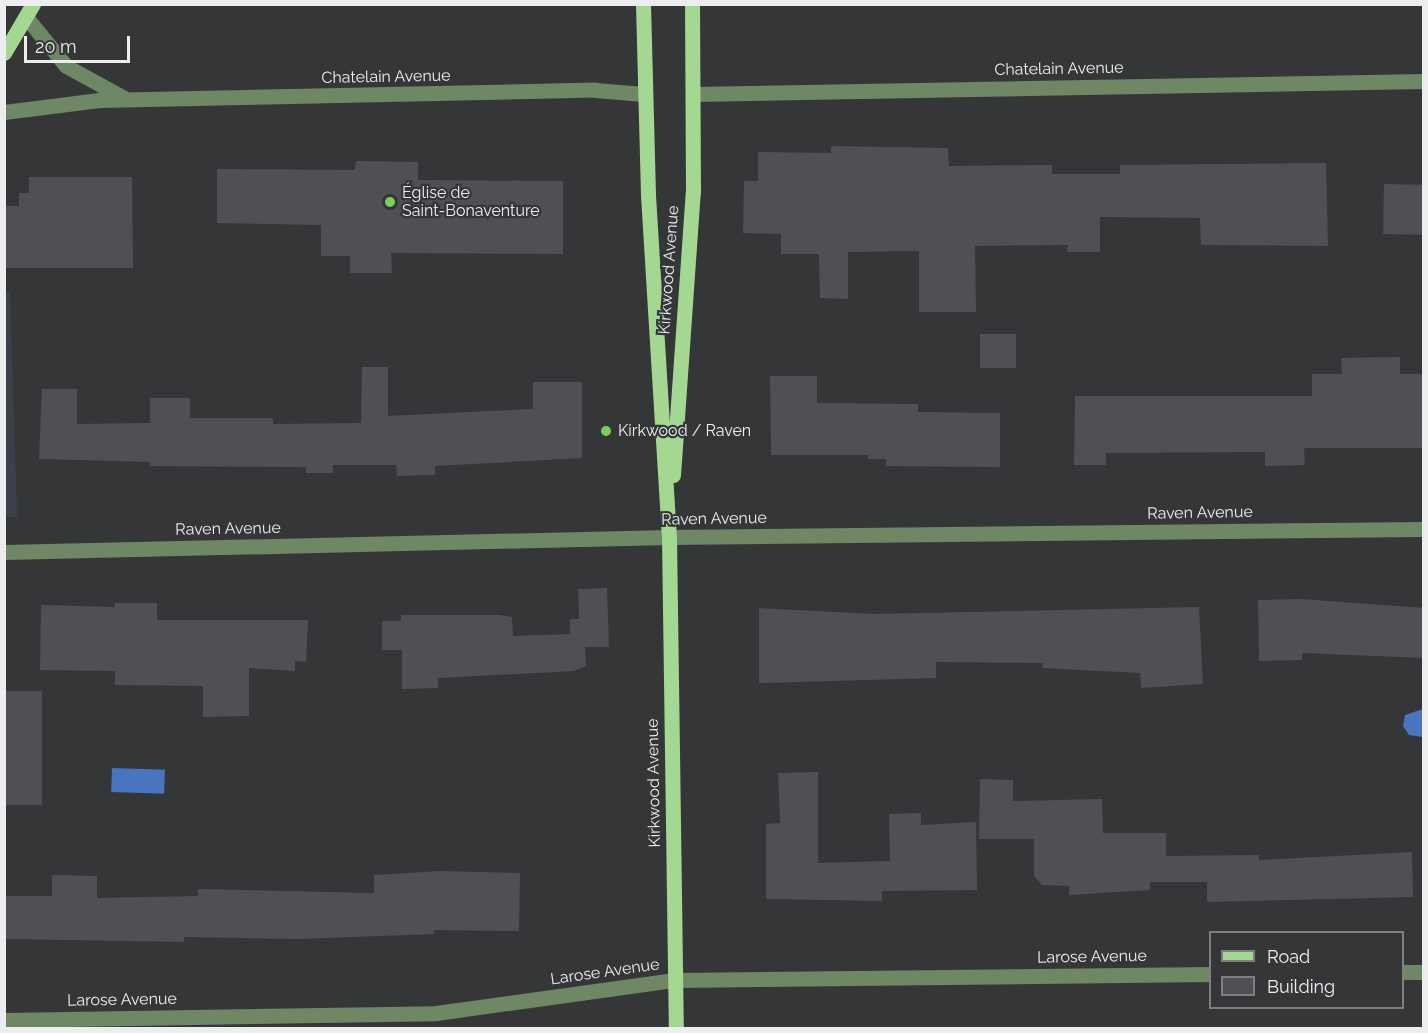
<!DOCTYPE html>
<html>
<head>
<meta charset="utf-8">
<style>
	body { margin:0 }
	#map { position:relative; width:1428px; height:1033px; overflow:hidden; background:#353638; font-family:Raleway,sans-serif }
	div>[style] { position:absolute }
	.built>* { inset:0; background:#3c4048 }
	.water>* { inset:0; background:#4974c0; transform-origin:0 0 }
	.building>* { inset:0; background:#4f5053; transform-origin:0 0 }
	.minor>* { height:15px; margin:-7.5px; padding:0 7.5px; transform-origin:7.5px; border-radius:7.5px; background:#6e8765 }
	.major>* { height:15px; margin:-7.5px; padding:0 7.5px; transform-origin:7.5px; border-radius:7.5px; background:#a4d791 }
	.dots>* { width:16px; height:16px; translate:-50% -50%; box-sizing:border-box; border:3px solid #353638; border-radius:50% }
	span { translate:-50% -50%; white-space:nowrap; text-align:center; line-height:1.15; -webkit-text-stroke:4.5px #353638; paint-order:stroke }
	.street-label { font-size:16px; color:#ecedee }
	.poi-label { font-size:16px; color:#ecedee }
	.left { translate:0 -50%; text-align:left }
	.frame { position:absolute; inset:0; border:6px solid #ecedee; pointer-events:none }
	.legend { position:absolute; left:1209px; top:931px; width:195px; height:78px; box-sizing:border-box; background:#353638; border:2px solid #7e7f81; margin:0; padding:8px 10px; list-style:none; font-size:18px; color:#ecedee }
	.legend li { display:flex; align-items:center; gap:12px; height:30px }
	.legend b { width:30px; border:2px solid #7e7f81 }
	.scale { position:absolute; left:24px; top:36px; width:106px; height:27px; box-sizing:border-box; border:3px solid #ecedee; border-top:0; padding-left:8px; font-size:18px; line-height:21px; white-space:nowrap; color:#ecedee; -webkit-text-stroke:4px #353638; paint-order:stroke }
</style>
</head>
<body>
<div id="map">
	<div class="built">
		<div style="clip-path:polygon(4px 292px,10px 293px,17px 517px,5px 517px)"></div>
	</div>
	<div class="water">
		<div style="clip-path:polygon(1423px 709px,1423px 737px,1409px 735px,1403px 726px,1405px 715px)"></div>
		<div style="left:112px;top:768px;width:53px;height:24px;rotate:2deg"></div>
	</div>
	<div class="building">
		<div style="clip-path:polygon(831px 146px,948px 148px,949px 166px,1052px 165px,1052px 174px,1120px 174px,1120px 165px,1326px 163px,1328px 246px,1201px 245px,1200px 218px,1100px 217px,1100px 252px,1067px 252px,1068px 245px,975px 246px,976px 312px,919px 312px,919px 251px,848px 252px,848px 299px,820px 298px,819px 254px,781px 254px,781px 234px,743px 233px,744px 181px,758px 181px,758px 152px,831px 153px)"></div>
		<div style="clip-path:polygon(356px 161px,418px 162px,418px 180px,563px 181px,563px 254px,391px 253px,392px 273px,350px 273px,350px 256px,321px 256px,321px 225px,217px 223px,217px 169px,355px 170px)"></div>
		<div style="clip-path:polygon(29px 177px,132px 177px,133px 268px,4px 268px,4px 206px,19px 206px,19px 193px,29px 193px)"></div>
		<div style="left:1384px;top:184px;width:40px;height:50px;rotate:1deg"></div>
		<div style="left:1016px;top:334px;width:34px;height:36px;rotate:90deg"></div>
		<div style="clip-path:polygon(1400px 357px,1400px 374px,1424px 374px,1424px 448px,1304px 448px,1305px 465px,1265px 466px,1265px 452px,1106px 453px,1106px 465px,1074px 465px,1075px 396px,1312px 396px,1312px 374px,1342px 374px,1341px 358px)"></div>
		<div style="clip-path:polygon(362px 367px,388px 367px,388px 416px,533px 409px,533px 382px,582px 382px,582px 458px,435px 466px,435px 475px,397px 476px,396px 465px,333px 465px,333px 473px,306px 473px,306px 467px,150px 466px,150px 462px,39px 459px,42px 389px,77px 389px,77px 424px,150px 423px,150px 398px,190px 398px,190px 418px,273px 418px,273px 424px,361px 423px)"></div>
		<div style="clip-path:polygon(770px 376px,817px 376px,817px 403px,918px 404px,918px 412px,1000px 413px,1000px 467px,886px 466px,886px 459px,868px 459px,868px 455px,771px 455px)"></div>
		<div style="clip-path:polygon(607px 588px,609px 647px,585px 647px,586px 666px,574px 671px,438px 678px,438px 688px,402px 689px,402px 650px,382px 650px,382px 621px,401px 621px,401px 615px,499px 615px,512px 617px,513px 636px,570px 634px,570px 619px,579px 619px,578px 589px)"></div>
		<div style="clip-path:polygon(1301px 599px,1424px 608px,1424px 658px,1302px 653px,1302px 660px,1259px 661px,1258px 600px)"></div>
		<div style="clip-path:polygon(115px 603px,157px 603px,157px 620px,308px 620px,306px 662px,295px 661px,295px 671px,249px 668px,249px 716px,203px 717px,203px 686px,115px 685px,115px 671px,40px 670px,41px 605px,115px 607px)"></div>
		<div style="clip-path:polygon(1199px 607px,1203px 684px,1141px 688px,1140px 673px,1042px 668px,1043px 663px,936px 662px,936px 678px,759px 683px,759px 608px,874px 614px)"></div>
		<div style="left:4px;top:691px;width:38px;height:114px"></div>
		<div style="clip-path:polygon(818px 772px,818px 863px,890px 861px,889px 814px,921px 813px,921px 825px,976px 822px,977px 890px,882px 891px,882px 901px,766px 899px,766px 824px,780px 823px,778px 773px)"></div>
		<div style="clip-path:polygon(980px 779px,1013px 780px,1013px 801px,1102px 799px,1103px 833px,1166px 833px,1166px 856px,1259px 855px,1259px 860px,1412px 852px,1413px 897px,1207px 902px,1207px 882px,1150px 882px,1150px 890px,1069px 895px,1069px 886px,1042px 885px,1034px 876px,1034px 839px,979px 839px)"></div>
		<div style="clip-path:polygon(440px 871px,520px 873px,519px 931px,434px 930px,434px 934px,299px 939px,184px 937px,184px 942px,4px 939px,4px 896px,52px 896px,52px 875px,97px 876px,97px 898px,198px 896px,198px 889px,374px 893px,374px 875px)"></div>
	</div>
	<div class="minor">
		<div style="left:26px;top:17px;width:63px;rotate:50.8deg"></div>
		<div style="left:66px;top:66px;width:68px;rotate:28.8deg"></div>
		<div style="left:694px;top:94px;width:730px;rotate:-1.02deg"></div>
		<div style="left:4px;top:112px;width:96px;rotate:-7.2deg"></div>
		<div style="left:99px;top:100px;width:496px;rotate:-1.2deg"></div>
		<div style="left:595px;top:90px;width:49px;rotate:4.7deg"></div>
		<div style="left:4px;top:552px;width:665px;rotate:-1.29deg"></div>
		<div style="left:669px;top:537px;width:755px;rotate:-0.61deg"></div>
		<div style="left:1402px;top:972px;width:22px"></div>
		<div style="left:4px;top:1020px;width:432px;rotate:-0.9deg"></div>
		<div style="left:436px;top:1013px;width:241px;rotate:-7.9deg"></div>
		<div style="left:675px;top:980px;width:535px;rotate:-0.64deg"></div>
	</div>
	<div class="major">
		<div style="left:643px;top:4px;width:191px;rotate:88.5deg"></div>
		<div style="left:648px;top:195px;width:343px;rotate:86.5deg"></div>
		<div style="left:669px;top:537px;width:491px;rotate:89.2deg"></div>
		<div style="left:4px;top:53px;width:57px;rotate:-59.4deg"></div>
		<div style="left:673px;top:475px;width:284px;rotate:-86deg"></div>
		<div style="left:693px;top:192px;width:188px;rotate:-90.3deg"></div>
	</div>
	<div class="dots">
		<div style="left:390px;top:202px;background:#7bd156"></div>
		<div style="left:606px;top:431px;background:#7bd156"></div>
	</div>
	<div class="street-label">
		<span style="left:1059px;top:69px;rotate:-1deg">Chatelain Avenue</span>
		<span style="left:386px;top:77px;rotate:-1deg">Chatelain Avenue</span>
		<span style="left:669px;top:270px;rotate:-86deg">Kirkwood Avenue</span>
		<span style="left:1200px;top:513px;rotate:-1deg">Raven Avenue</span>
		<span style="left:714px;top:519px;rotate:-1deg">Raven Avenue</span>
		<span style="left:228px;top:529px;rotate:-1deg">Raven Avenue</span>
		<span style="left:654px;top:783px;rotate:-91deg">Kirkwood Avenue</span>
		<span style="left:1092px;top:957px;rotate:-1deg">Larose Avenue</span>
		<span style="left:605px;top:972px;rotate:-8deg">Larose Avenue</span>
		<span style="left:122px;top:1000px;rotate:-1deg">Larose Avenue</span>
	</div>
	<div class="poi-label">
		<span class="left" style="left:402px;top:202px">Église de<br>Saint-Bonaventure</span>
		<span class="left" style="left:618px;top:431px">Kirkwood / Raven</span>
	</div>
	<div class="frame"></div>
	<ul class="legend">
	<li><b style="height:8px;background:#a4d791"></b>Road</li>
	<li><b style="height:16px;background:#4f5053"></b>Building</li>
	</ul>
	<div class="scale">20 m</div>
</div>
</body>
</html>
